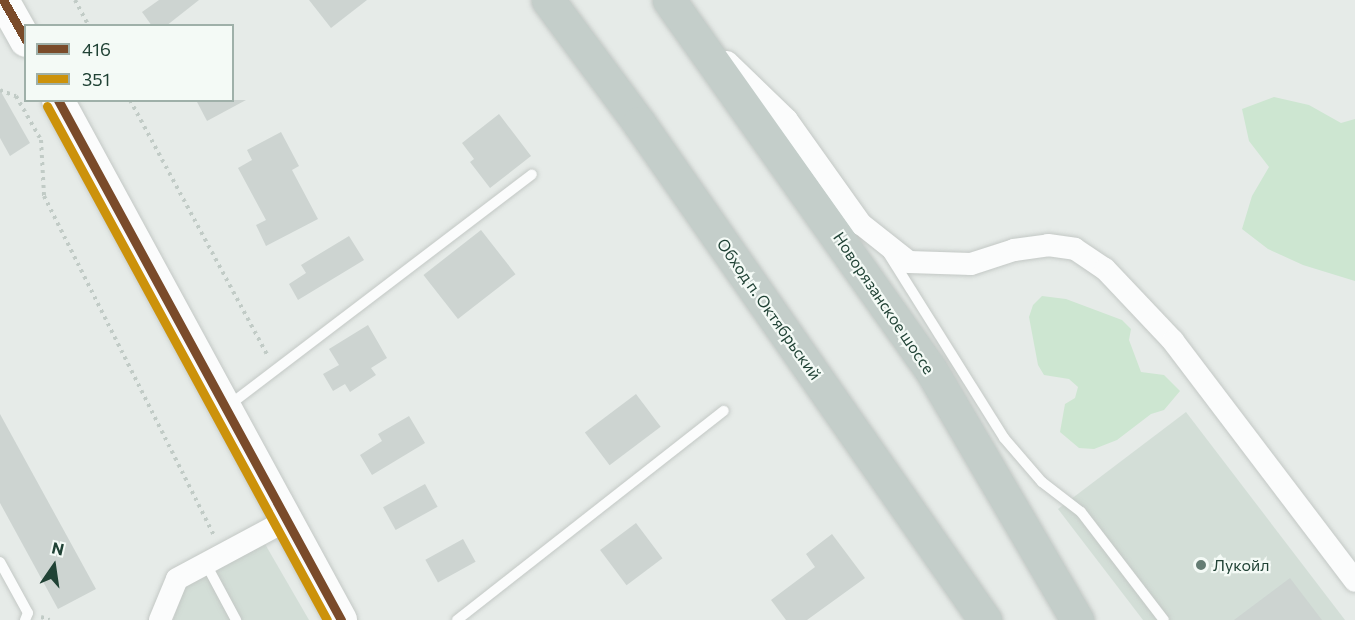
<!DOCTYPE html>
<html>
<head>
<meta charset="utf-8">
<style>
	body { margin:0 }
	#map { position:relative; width:1355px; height:620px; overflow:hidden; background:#e6ebe8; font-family:Commissioner,sans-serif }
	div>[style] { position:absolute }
	.built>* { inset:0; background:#d3ded7 }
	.green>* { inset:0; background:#cde6d1 }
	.building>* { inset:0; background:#cdd4d1; transform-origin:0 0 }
	.path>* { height:4px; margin-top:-2px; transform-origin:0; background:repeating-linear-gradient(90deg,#c1cbc6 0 3px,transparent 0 7.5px) }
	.roads { filter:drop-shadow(0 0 2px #c3c8c5) drop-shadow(0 0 2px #c3c8c5) }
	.service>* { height:10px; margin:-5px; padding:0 5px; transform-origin:5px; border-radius:5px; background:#fbfcfc }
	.minor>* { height:22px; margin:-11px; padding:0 11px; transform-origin:11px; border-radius:11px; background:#fbfcfc }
	.secondary>* { height:32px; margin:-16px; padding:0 16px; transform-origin:16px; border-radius:16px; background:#fbfcfc }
	.trunk>* { height:33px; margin:-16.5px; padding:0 16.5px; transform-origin:16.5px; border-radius:16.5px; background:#c4ceca }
	.bus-1>* { height:9px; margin:-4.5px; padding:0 4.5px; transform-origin:4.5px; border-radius:4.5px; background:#7a4b2a }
	.bus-2>* { height:9px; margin:-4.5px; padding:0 4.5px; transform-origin:4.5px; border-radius:4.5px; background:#cc920b }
	.dots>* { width:16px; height:16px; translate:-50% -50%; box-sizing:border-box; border:3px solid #f4faf6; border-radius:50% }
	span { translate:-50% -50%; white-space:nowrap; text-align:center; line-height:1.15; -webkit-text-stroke:4.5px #f4faf6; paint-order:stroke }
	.street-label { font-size:16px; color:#204235 }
	.poi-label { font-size:16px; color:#204235 }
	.left { translate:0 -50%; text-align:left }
	.legend { position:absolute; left:24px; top:24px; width:210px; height:78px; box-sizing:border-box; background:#f4faf6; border:2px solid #9fb0a9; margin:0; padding:8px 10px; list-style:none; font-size:18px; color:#204235 }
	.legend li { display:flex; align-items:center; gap:12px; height:30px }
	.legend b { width:30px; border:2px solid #9fb0a9 }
	.north { position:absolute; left:24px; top:536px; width:60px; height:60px; -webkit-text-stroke:4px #f4faf6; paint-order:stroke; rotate:13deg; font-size:16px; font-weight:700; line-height:24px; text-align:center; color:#204235 }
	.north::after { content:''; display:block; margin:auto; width:21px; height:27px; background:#204235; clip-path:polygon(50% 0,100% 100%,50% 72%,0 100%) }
</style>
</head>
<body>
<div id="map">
	<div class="built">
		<div style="clip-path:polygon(1186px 412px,1345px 620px,1143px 620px,1058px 509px)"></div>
		<div style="clip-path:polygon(265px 544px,309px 620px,173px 620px,185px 586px)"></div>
	</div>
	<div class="green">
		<div style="clip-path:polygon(1274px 97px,1309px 105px,1341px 123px,1355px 119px,1355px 281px,1303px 265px,1268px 249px,1242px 229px,1252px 196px,1269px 167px,1249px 141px,1242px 109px)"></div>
		<div style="clip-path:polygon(1042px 296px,1066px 299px,1122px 320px,1131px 329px,1129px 340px,1141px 372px,1164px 375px,1180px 391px,1164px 410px,1151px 414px,1117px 440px,1094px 449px,1079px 448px,1060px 432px,1065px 404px,1075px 398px,1078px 387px,1069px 379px,1044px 375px,1038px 365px,1029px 317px,1033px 305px)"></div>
	</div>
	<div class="building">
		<div style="clip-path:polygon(159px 0,199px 0,166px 26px,152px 26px,142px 12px)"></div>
		<div style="clip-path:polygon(309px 0,367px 0,331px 28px)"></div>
		<div style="clip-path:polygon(0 90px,30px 143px,10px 156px,0 138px)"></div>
		<div style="clip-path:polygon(196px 100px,246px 100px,207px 121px)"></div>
		<div style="clip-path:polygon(499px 114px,531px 156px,490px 188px,470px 162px,474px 159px,462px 143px)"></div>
		<div style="clip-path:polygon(281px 132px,299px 166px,292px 170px,318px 219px,266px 246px,256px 225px,266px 220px,238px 168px,252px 160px,247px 150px)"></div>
		<div style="left:481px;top:230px;width:56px;height:73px;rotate:52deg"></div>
		<div style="clip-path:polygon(349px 236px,364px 260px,298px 300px,289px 284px,306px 273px,301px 265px)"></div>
		<div style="clip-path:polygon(368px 325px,387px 358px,371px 368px,376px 375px,350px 392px,345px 384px,333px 391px,323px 374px,339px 365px,329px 349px)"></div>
		<div style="left:636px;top:394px;width:41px;height:64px;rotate:53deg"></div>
		<div style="clip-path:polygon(0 414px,96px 589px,58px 609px,0 503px)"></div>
		<div style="clip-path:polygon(409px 416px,425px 443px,372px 475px,360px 455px,382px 441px,378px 434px)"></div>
		<div style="left:425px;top:484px;width:26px;height:48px;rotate:61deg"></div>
		<div style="left:636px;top:523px;width:44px;height:45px;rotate:53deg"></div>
		<div style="clip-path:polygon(832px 534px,865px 578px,807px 620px,786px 620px,771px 600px,815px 567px,806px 554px)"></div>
		<div style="left:463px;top:539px;width:26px;height:43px;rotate:61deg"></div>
		<div style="clip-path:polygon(1290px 578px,1322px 620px,1234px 620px)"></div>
	</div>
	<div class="path">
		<div style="left:75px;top:0;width:30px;rotate:62deg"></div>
		<div style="left:0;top:90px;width:17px;rotate:21deg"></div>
		<div style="left:16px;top:96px;width:51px;rotate:60.4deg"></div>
		<div style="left:41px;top:140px;width:56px;rotate:86.9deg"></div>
		<div style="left:44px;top:196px;width:379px;rotate:63.4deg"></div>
		<div style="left:130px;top:100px;width:291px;rotate:61.7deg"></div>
		<div style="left:41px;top:617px;width:9px;rotate:18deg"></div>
	</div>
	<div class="roads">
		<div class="service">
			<div style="left:888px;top:253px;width:218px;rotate:57.9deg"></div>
			<div style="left:1004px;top:438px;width:58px;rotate:49.2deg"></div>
			<div style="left:1042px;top:482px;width:49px;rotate:37.6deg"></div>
			<div style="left:1081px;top:512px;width:136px;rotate:52.5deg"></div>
			<div style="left:228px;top:406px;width:382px;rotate:-37.3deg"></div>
			<div style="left:0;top:562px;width:58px;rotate:61.2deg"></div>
			<div style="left:28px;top:613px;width:8px;rotate:113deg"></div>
			<div style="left:206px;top:564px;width:64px;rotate:61.8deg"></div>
			<div style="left:457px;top:620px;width:339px;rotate:-38.1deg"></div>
		</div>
		<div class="minor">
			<div style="left:727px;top:62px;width:83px;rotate:44deg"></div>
			<div style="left:787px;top:120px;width:128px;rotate:54.6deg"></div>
			<div style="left:861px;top:224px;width:61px;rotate:38.4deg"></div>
			<div style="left:909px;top:262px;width:62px;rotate:1.8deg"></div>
			<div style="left:971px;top:264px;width:45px;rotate:-18deg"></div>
			<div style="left:1014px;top:250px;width:34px;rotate:-8deg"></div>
			<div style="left:1048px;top:245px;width:27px;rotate:8deg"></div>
			<div style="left:1075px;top:249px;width:36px;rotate:34deg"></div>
			<div style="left:1105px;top:269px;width:99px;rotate:46.6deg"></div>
			<div style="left:1173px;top:341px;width:301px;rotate:52.8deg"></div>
			<div style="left:160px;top:620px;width:44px;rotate:-67.5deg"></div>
			<div style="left:177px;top:579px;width:125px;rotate:-28.2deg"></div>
		</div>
		<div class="secondary">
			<div style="left:3px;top:0;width:47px;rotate:60.7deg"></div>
			<div style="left:58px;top:100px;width:592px;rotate:61.44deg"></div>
		</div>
		<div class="trunk">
			<div style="left:548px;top:0;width:153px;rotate:53.5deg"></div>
			<div style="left:639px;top:123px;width:606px;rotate:55.16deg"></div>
			<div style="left:669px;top:0;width:453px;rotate:54.7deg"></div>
			<div style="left:931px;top:370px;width:290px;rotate:59.7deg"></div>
		</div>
	</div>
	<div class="bus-1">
		<div style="left:3px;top:0;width:46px;rotate:60.1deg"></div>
		<div style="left:58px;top:100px;width:592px;rotate:61.44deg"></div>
	</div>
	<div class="bus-2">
		<div style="left:47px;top:106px;width:585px;rotate:61.42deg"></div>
	</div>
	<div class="dots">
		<div style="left:1201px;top:565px;background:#657d74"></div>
	</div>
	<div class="street-label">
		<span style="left:884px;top:303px;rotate:56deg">Новорязанское шоссе</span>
		<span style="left:769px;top:309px;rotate:55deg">Обход п. Октябрьский</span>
	</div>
	<div class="poi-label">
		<span class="left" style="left:1213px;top:565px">Лукойл</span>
	</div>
	<ul class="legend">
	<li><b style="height:8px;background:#7a4b2a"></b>416</li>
	<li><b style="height:8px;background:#cc920b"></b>351</li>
	</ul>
	<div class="north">N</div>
</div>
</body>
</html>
